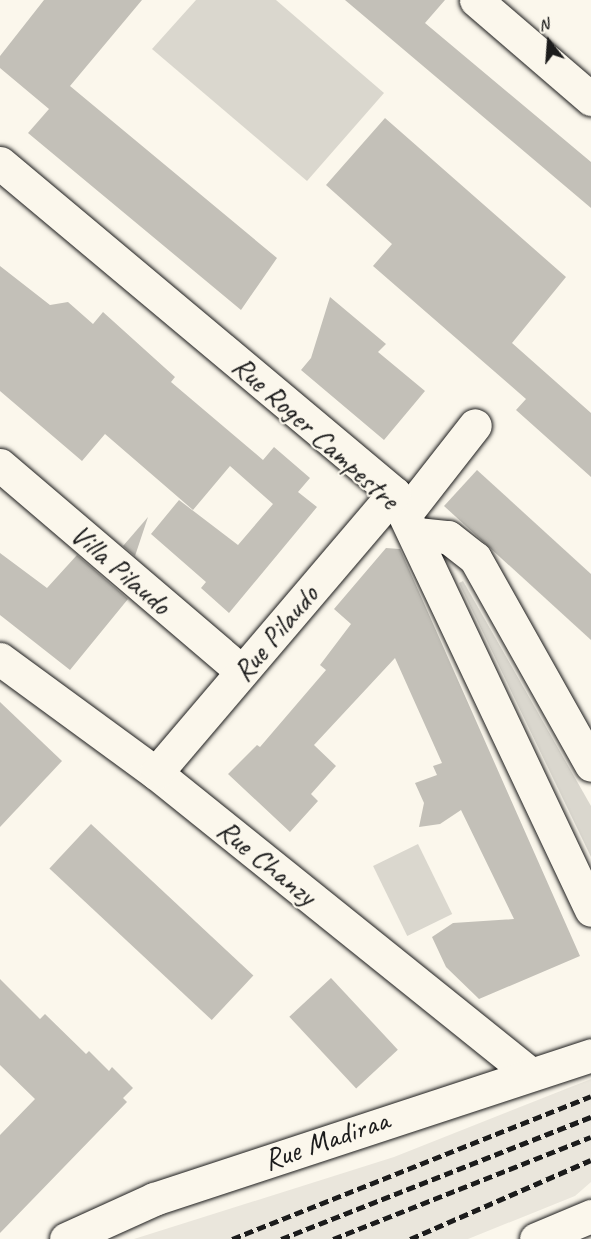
<!DOCTYPE html>
<html>
<head>
<meta charset="utf-8">
<style>
	body { margin:0 }
	#map { position:relative; width:591px; height:1239px; overflow:hidden; background:#fbf7ec; font-family:Caveat,sans-serif }
	div>[style] { position:absolute }
	.built>* { inset:0; background:#eae6dc }
	.green>* { inset:0; background:#dad7ce; transform-origin:0 0 }
	.building>* { inset:0; background:#c3c0b8; transform-origin:0 0 }
	.roads { filter:drop-shadow(0 0 2px #1c1c1c) drop-shadow(0 0 2px #1c1c1c) }
	.street>* { height:33px; margin:-16.5px; padding:0 16.5px; transform-origin:16.5px; border-radius:16.5px; background:#fbf7ec }
	.rail>* { height:4.5px; margin-top:-2.25px; transform-origin:0; background:repeating-linear-gradient(90deg,#1c1c1c 0 9px,transparent 0 13.5px) }
	span { translate:-50% -50%; white-space:nowrap; text-align:center; line-height:1.15; -webkit-text-stroke:4.5px #fbf7ec; paint-order:stroke }
	.street-label { font-size:30px; color:#1c1c1c }
	.north { position:absolute; left:519px; top:12px; width:60px; height:60px; -webkit-text-stroke:4px #fbf7ec; paint-order:stroke; rotate:343deg; font-size:16px; font-weight:700; line-height:24px; text-align:center; color:#1c1c1c }
	.north::after { content:''; display:block; margin:auto; width:21px; height:27px; background:#1c1c1c; clip-path:polygon(50% 0,100% 100%,50% 72%,0 100%) }
</style>
</head>
<body>
<div id="map">
	<div class="built">
		<div style="clip-path:polygon(591px 1079px,591px 1182px,575px 1196px,468px 1239px,134px 1239px,394px 1157px)"></div>
	</div>
	<div class="green">
		<div style="clip-path:polygon(196px 0,276px 0,384px 93px,307px 181px,152px 49px)"></div>
		<div style="clip-path:polygon(463px 581px,591px 806px,591px 857px,459px 583px)"></div>
		<div style="left:418px;top:844px;width:78px;height:50px;rotate:64deg"></div>
	</div>
	<div class="building">
		<div style="clip-path:polygon(44px 0,142px 0,70px 86px,277px 258px,241px 310px,28px 133px,49px 109px,0 68px,0 56px)"></div>
		<div style="clip-path:polygon(345px 0,445px 0,425px 23px,591px 162px,591px 208px)"></div>
		<div style="clip-path:polygon(385px 118px,566px 277px,512px 343px,591px 413px,591px 477px,516px 410px,526px 399px,373px 266px,392px 244px,326px 185px)"></div>
		<div style="clip-path:polygon(0 266px,50px 305px,68px 302px,93px 324px,103px 312px,175px 377px,171px 382px,263px 460px,274px 447px,310px 478px,298px 492px,317px 507px,229px 613px,201px 588px,206px 582px,151px 534px,179px 500px,238px 545px,273px 504px,230px 466px,193px 510px,105px 434px,82px 461px,0 391px)"></div>
		<div style="clip-path:polygon(330px 297px,386px 344px,378px 352px,425px 391px,384px 440px,301px 370px,311px 358px)"></div>
		<div style="clip-path:polygon(477px 470px,591px 574px,591px 640px,444px 506px)"></div>
		<div style="clip-path:polygon(148px 517px,135px 556px,123px 546px)"></div>
		<div style="clip-path:polygon(386px 548px,400px 549px,580px 956px,479px 999px,446px 967px,432px 937px,453px 923px,514px 919px,461px 810px,440px 824px,419px 827px,424px 803px,415px 783px,437px 775px,433px 766px,442px 763px,395px 658px,314px 745px,336px 766px,311px 794px,318px 801px,290px 832px,228px 774px,257px 745px,260px 747px,326px 670px,320px 665px,351px 624px,334px 609px)"></div>
		<div style="clip-path:polygon(0 553px,47px 588px,77px 555px,128px 599px,70px 670px,0 615px)"></div>
		<div style="clip-path:polygon(0 702px,62px 761px,0 827px)"></div>
		<div style="left:91px;top:824px;width:222px;height:61px;rotate:43deg"></div>
		<div style="left:331px;top:978px;width:98px;height:57px;rotate:47deg"></div>
		<div style="clip-path:polygon(0 979px,40px 1019px,45px 1014px,86px 1054px,89px 1051px,109px 1071px,112px 1067px,133px 1088px,123px 1098px,127px 1102px,0 1233px,0 1135px,35px 1099px,0 1065px)"></div>
	</div>
	<div class="roads">
		<div class="street">
			<div style="left:476px;top:0;width:152px;rotate:40.7deg"></div>
			<div style="left:0;top:163px;width:514px;rotate:39.95deg"></div>
			<div style="left:394px;top:493px;width:461px;rotate:64.7deg"></div>
			<div style="left:0;top:465px;width:318px;rotate:40.5deg"></div>
			<div style="left:407px;top:512px;width:110px;rotate:-52deg"></div>
			<div style="left:417px;top:534px;width:31px;rotate:6deg"></div>
			<div style="left:448px;top:537px;width:34px;rotate:38deg"></div>
			<div style="left:475px;top:558px;width:237px;rotate:60.7deg"></div>
			<div style="left:0;top:659px;width:193px;rotate:36.2deg"></div>
			<div style="left:156px;top:773px;width:479px;rotate:38.8deg"></div>
			<div style="left:156px;top:773px;width:367px;rotate:-49.6deg"></div>
			<div style="left:66px;top:1239px;width:97px;rotate:-24.4deg"></div>
			<div style="left:154px;top:1199px;width:460px;rotate:-18.2deg"></div>
			<div style="left:536px;top:1239px;width:60px;rotate:-22.7deg"></div>
		</div>
	</div>
	<div class="rail">
		<div style="left:232px;top:1239px;width:386px;rotate:-21.7deg"></div>
		<div style="left:281px;top:1239px;width:333px;rotate:-21.5deg"></div>
		<div style="left:333px;top:1239px;width:277px;rotate:-21.6deg"></div>
		<div style="left:410px;top:1239px;width:197px;rotate:-23.6deg"></div>
	</div>
	<div class="street-label">
		<span style="left:316px;top:432px;rotate:42deg">Rue Roger Campestre</span>
		<span style="left:121px;top:569px;rotate:41deg">Villa Pilaudo</span>
		<span style="left:275px;top:633px;rotate:-50deg">Rue Pilaudo</span>
		<span style="left:267px;top:862px;rotate:39deg">Rue Chanzy</span>
		<span style="left:326px;top:1140px;rotate:-19deg">Rue Madiraa</span>
	</div>
	<div class="north">N</div>
</div>
</body>
</html>
